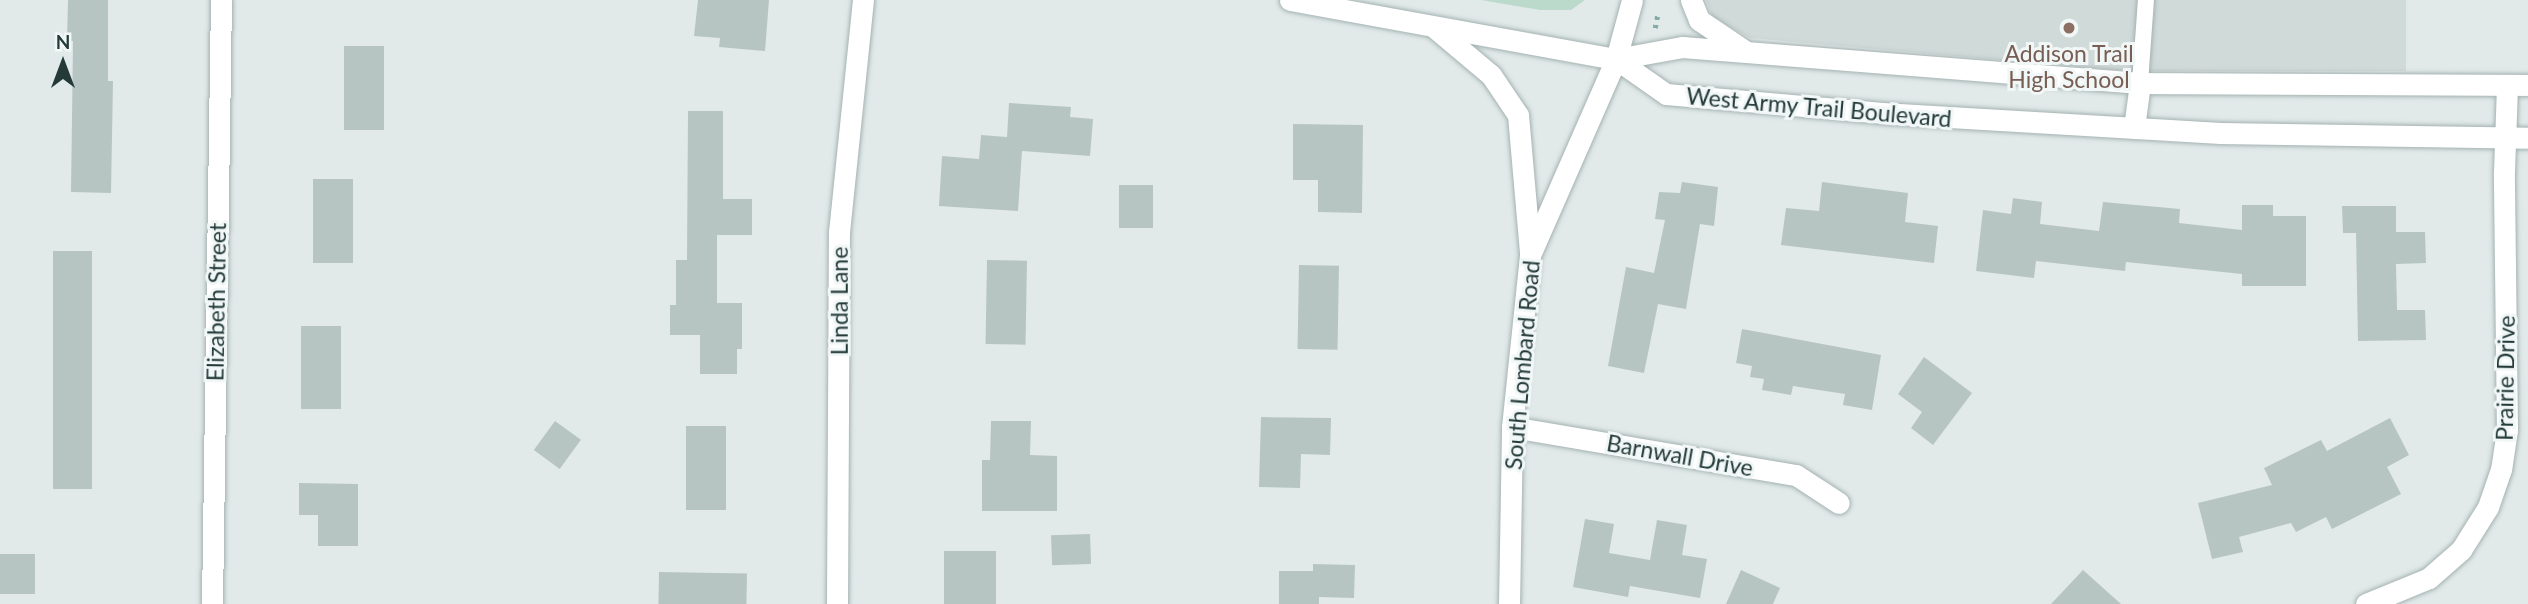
<!DOCTYPE html>
<html>
<head>
<meta charset="utf-8">
<style>
	body { margin:0 }
	#map { position:relative; width:2528px; height:604px; overflow:hidden; background:#e1eae9; font-family:Lato,sans-serif }
	div>[style] { position:absolute }
	.built>* { inset:0; background:#d0dad8 }
	.green>* { inset:0; background:#bcdacb }
	.building>* { inset:0; background:#b7c5c2; transform-origin:0 0 }
	.path>* { height:4.5px; margin-top:-2.25px; transform-origin:0; background:repeating-linear-gradient(90deg,#84aba8 0 3.5px,transparent 0 8.5px) }
	.roads { filter:drop-shadow(0 0 2px #a4b2b1) drop-shadow(0 0 2px #a4b2b1) }
	.lane>* { height:16px; margin:-8px; padding:0 8px; transform-origin:8px; border-radius:8px; background:#fff }
	.street>* { height:21px; margin:-10.5px; padding:0 10.5px; transform-origin:10.5px; border-radius:10.5px; background:#fff }
	.secondary>* { height:21px; margin:-10.5px; padding:0 10.5px; transform-origin:10.5px; border-radius:10.5px; background:#fff }
	.dots>* { width:19px; height:19px; translate:-50% -50%; box-sizing:border-box; border:4px solid #f1f7f6; border-radius:50% }
	span { translate:-50% -50%; white-space:nowrap; text-align:center; line-height:1.15; -webkit-text-stroke:6px #f1f7f6; paint-order:stroke }
	.education-label { font-size:23px; color:#785e54 }
	.street-label { font-size:23px; color:#233a39 }
	.north { position:absolute; left:28px; top:28px; width:70px; height:70px; -webkit-text-stroke:5px #f1f7f6; paint-order:stroke; rotate:0deg; font-size:19px; font-weight:700; line-height:28px; text-align:center; color:#233a39 }
	.north::after { content:''; display:block; margin:auto; width:24px; height:32px; background:#233a39; clip-path:polygon(50% 0,100% 100%,50% 72%,0 100%) }
</style>
</head>
<body>
<div id="map">
	<div class="built">
		<div style="clip-path:polygon(1706px 0,2406px 0,2406px 71px,2129px 71px,1750px 38px,1713px 17px)"></div>
	</div>
	<div class="green">
		<div style="clip-path:polygon(1481px 0,1585px 0,1571px 10px,1540px 10px)"></div>
	</div>
	<div class="building">
		<div style="clip-path:polygon(68px 0,108px 0,108px 81px,113px 81px,111px 193px,71px 192px,73px 41px,67px 41px)"></div>
		<div style="clip-path:polygon(698px 0,769px 0,765px 51px,719px 47px,720px 38px,694px 36px)"></div>
		<div style="left:344px;top:46px;width:40px;height:84px"></div>
		<div style="clip-path:polygon(1009px 103px,1071px 107px,1070px 117px,1093px 119px,1090px 156px,1022px 151px,1018px 211px,939px 206px,942px 156px,979px 159px,981px 135px,1007px 137px)"></div>
		<div style="clip-path:polygon(688px 111px,723px 111px,723px 199px,752px 199px,752px 235px,717px 235px,717px 303px,742px 303px,742px 349px,737px 349px,737px 374px,700px 374px,700px 335px,670px 335px,670px 305px,676px 305px,676px 260px,687px 260px)"></div>
		<div style="clip-path:polygon(1293px 124px,1363px 125px,1362px 213px,1318px 212px,1318px 180px,1293px 180px)"></div>
		<div style="left:313px;top:179px;width:40px;height:84px"></div>
		<div style="clip-path:polygon(1682px 182px,1718px 187px,1714px 226px,1700px 224px,1686px 309px,1658px 304px,1644px 373px,1608px 366px,1626px 267px,1654px 273px,1665px 220px,1655px 219px,1659px 192px,1680px 193px)"></div>
		<div style="clip-path:polygon(1822px 182px,1908px 193px,1905px 222px,1938px 226px,1934px 263px,1781px 245px,1786px 208px,1819px 211px)"></div>
		<div style="left:1119px;top:185px;width:34px;height:43px"></div>
		<div style="clip-path:polygon(2013px 198px,2042px 202px,2040px 224px,2099px 231px,2103px 202px,2180px 209px,2179px 223px,2242px 230px,2242px 205px,2273px 205px,2273px 216px,2306px 216px,2306px 286px,2242px 286px,2242px 274px,2126px 262px,2125px 271px,2036px 261px,2034px 278px,1976px 271px,1983px 210px,2011px 214px)"></div>
		<div style="clip-path:polygon(2342px 206px,2396px 206px,2396px 232px,2425px 232px,2426px 263px,2396px 264px,2397px 310px,2425px 310px,2426px 340px,2358px 341px,2356px 233px,2343px 233px)"></div>
		<div style="left:53px;top:251px;width:39px;height:238px"></div>
		<div style="left:987px;top:260px;width:40px;height:84px;rotate:1deg"></div>
		<div style="left:1299px;top:265px;width:40px;height:84px;rotate:1deg"></div>
		<div style="left:301px;top:326px;width:40px;height:83px"></div>
		<div style="clip-path:polygon(1742px 329px,1881px 355px,1872px 410px,1843px 405px,1845px 394px,1793px 386px,1791px 395px,1762px 390px,1764px 379px,1750px 377px,1752px 366px,1736px 363px)"></div>
		<div style="clip-path:polygon(1924px 357px,1972px 393px,1933px 445px,1911px 428px,1922px 412px,1898px 394px)"></div>
		<div style="clip-path:polygon(1261px 417px,1331px 418px,1330px 455px,1301px 454px,1300px 488px,1259px 487px)"></div>
		<div style="clip-path:polygon(2390px 418px,2409px 455px,2387px 467px,2401px 494px,2332px 529px,2326px 517px,2296px 532px,2291px 523px,2239px 537px,2243px 552px,2212px 559px,2198px 503px,2272px 485px,2264px 468px,2321px 440px,2327px 451px)"></div>
		<div style="left:555px;top:421px;width:32px;height:36px;rotate:36deg"></div>
		<div style="clip-path:polygon(991px 421px,1031px 421px,1030px 455px,1057px 456px,1057px 511px,982px 511px,982px 460px,990px 460px)"></div>
		<div style="left:686px;top:426px;width:40px;height:84px"></div>
		<div style="clip-path:polygon(299px 483px,358px 484px,358px 546px,318px 546px,318px 515px,299px 515px)"></div>
		<div style="clip-path:polygon(1585px 519px,1614px 524px,1609px 553px,1650px 560px,1657px 520px,1687px 525px,1682px 555px,1707px 559px,1700px 598px,1630px 586px,1628px 597px,1573px 587px)"></div>
		<div style="left:1090px;top:534px;width:30px;height:39px;rotate:88deg"></div>
		<div style="left:944px;top:551px;width:52px;height:53px"></div>
		<div style="left:0;top:554px;width:35px;height:40px"></div>
		<div style="clip-path:polygon(1313px 564px,1355px 565px,1354px 598px,1319px 597px,1319px 604px,1279px 604px,1279px 571px,1313px 571px)"></div>
		<div style="clip-path:polygon(1741px 570px,1780px 588px,1773px 604px,1726px 604px)"></div>
		<div style="clip-path:polygon(2083px 570px,2121px 604px,2051px 604px)"></div>
		<div style="left:659px;top:572px;width:88px;height:32px;rotate:1deg"></div>
	</div>
	<div class="path">
		<div style="left:1655px;top:28px;width:16px;rotate:-79deg"></div>
	</div>
	<div class="roads">
		<div class="lane">
			<div style="left:2140px;top:83px;width:83px;rotate:-85.9deg"></div>
		</div>
		<div class="street">
			<div style="left:1512px;top:427px;width:288px;rotate:9.6deg"></div>
			<div style="left:1796px;top:475px;width:51px;rotate:33.1deg"></div>
			<div style="left:212px;top:604px;width:604px;rotate:-89.15deg"></div>
			<div style="left:837px;top:604px;width:372px;rotate:-89.7deg"></div>
			<div style="left:839px;top:232px;width:233px;rotate:-84.1deg"></div>
			<div style="left:2366px;top:604px;width:68px;rotate:-22.4deg"></div>
			<div style="left:2429px;top:578px;width:43px;rotate:-41.2deg"></div>
			<div style="left:2461px;top:550px;width:51px;rotate:-57.9deg"></div>
			<div style="left:2488px;top:507px;width:39px;rotate:-71deg"></div>
			<div style="left:2501px;top:470px;width:40px;rotate:-81.5deg"></div>
			<div style="left:2507px;top:430px;width:258px;rotate:-90.7deg"></div>
			<div style="left:2504px;top:172px;width:87px;rotate:-88deg"></div>
		</div>
		<div class="secondary">
			<div style="left:1290px;top:0;width:331px;rotate:10.3deg"></div>
			<div style="left:1616px;top:59px;width:68px;rotate:-10.2deg"></div>
			<div style="left:1683px;top:47px;width:458px;rotate:4.5deg"></div>
			<div style="left:2140px;top:83px;width:388px;rotate:0.3deg"></div>
			<div style="left:1691px;top:0;width:22px;rotate:68deg"></div>
			<div style="left:1699px;top:20px;width:55px;rotate:34deg"></div>
			<div style="left:1435px;top:28px;width:73px;rotate:40deg"></div>
			<div style="left:1491px;top:75px;width:48px;rotate:56deg"></div>
			<div style="left:1518px;top:115px;width:138px;rotate:85deg"></div>
			<div style="left:1616px;top:59px;width:61px;rotate:35deg"></div>
			<div style="left:1666px;top:94px;width:217px;rotate:5deg"></div>
			<div style="left:1882px;top:113px;width:339px;rotate:3.4deg"></div>
			<div style="left:2220px;top:133px;width:308px;rotate:0.9deg"></div>
			<div style="left:2134px;top:128px;width:45px;rotate:-82.4deg"></div>
			<div style="left:1509px;top:604px;width:177px;rotate:-89deg"></div>
			<div style="left:1512px;top:427px;width:173px;rotate:-84deg"></div>
			<div style="left:1530px;top:255px;width:214px;rotate:-66.3deg"></div>
			<div style="left:1616px;top:59px;width:61px;rotate:-74.8deg"></div>
		</div>
	</div>
	<div class="dots">
		<div style="left:2069px;top:28px;background:#8d6e63"></div>
	</div>
	<div class="education-label">
		<span style="left:2069px;top:66px">Addison Trail<br>High School</span>
	</div>
	<div class="street-label">
		<span style="left:1819px;top:107px;rotate:5deg">West Army Trail Boulevard</span>
		<span style="left:839px;top:301px;rotate:-90deg">Linda Lane</span>
		<span style="left:216px;top:302px;rotate:-89deg">Elizabeth Street</span>
		<span style="left:1522px;top:365px;rotate:-85deg">South Lombard Road</span>
		<span style="left:2505px;top:378px;rotate:-89deg">Prairie Drive</span>
		<span style="left:1680px;top:455px;rotate:10deg">Barnwall Drive</span>
	</div>
	<div class="north">N</div>
</div>
</body>
</html>
